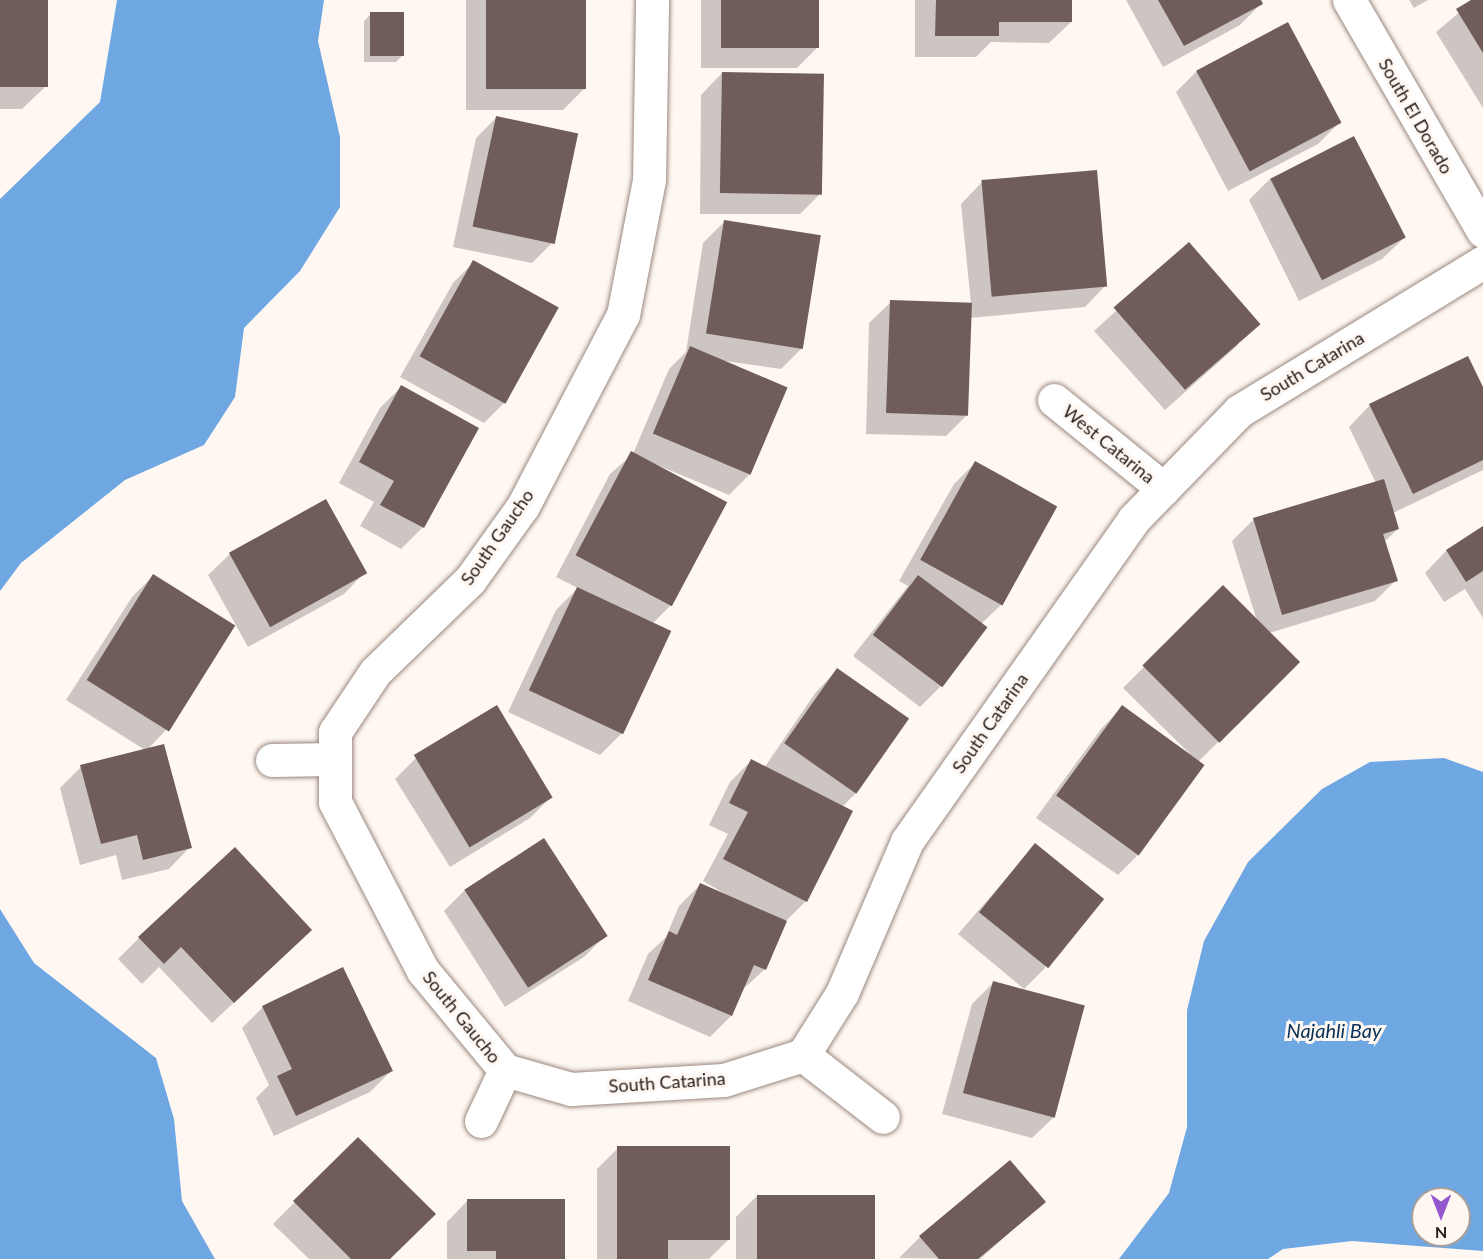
<!DOCTYPE html>
<html>
<head>
<meta charset="utf-8">
<style>
	body { margin:0 }
	#map { position:relative; width:1483px; height:1259px; overflow:hidden; background:#fff7f2; font-family:Lato,sans-serif }
	div>[style] { position:absolute }
	.water>* { inset:0; background:#6fa7e3 }
	.shadow>* { inset:0; background:#0003 }
	.building>* { inset:0; background:#705c5a; transform-origin:0 0 }
	.roads { filter:drop-shadow(0 0 2px #9a887e) drop-shadow(0 0 2px #9a887e) }
	.minor>* { height:33px; margin:-16.5px; padding:0 16.5px; transform-origin:16.5px; border-radius:16.5px; background:#fff }
	span { translate:-50% -50%; white-space:nowrap; text-align:center; line-height:1.15; -webkit-text-stroke:6px #fff7f2; paint-order:stroke }
	.street-label { font-size:18px; color:#221b17 }
	.water-label { font-size:20px; color:#083259; font-style:italic }
	.north { position:absolute; left:1411px; top:1187px; width:60px; height:60px; box-sizing:border-box; background:#fff7f2; border:2px solid #a79f9a; border-radius:50%; rotate:180deg; font-size:16px; font-weight:700; line-height:24px; text-align:center; color:#221b17 }
	.north::after { content:''; display:block; margin:auto; width:21px; height:27px; background:#9457ce; clip-path:polygon(50% 0,100% 100%,50% 72%,0 100%) }
</style>
</head>
<body>
<div id="map">
	<div class="water">
		<div style="clip-path:polygon(117px 0,324px 0,318px 41px,340px 137px,340px 207px,300px 271px,244px 328px,235px 397px,204px 445px,125px 480px,21px 563px,0 591px,0 199px,100px 102px)"></div>
		<div style="clip-path:polygon(evenodd,1444px 758px,1483px 772px,1483px 1251px,1352px 1241px,1283px 1249px,1268px 1259px,1119px 1259px,1169px 1193px,1187px 1127px,1187px 1010px,1204px 941px,1248px 862px,1322px 789px,1370px 762px,1444px 758px,1423px 1199px,1459px 1199px,1459px 1235px,1423px 1235px,1423px 1199px)"></div>
		<div style="clip-path:polygon(0 909px,34px 963px,156px 1058px,174px 1119px,182px 1201px,215px 1259px,0 1259px)"></div>
	</div>
	<div class="shadow">
		<div style="clip-path:polygon(0 0,46px 0,44px 88px,22px 109px,0 109px)"></div>
		<div style="clip-path:polygon(466px 0,584px 0,584px 89px,563px 110px,466px 110px)"></div>
		<div style="clip-path:polygon(701px 0,818px 0,818px 47px,797px 68px,701px 68px)"></div>
		<div style="clip-path:polygon(915px 0,1071px 0,1071px 22px,1049px 43px,991px 42px,976px 57px,915px 57px)"></div>
		<div style="clip-path:polygon(1126px 0,1259px 0,1261px 4px,1240px 25px,1163px 67px)"></div>
		<div style="clip-path:polygon(1409px 0,1428px 0,1414px 8px)"></div>
		<div style="clip-path:polygon(1474px 0,1483px 0,1483px 108px,1436px 32px)"></div>
		<div style="clip-path:polygon(371px 14px,403px 55px,396px 62px,364px 62px,364px 21px)"></div>
		<div style="clip-path:polygon(1287px 24px,1339px 123px,1318px 144px,1228px 191px,1176px 92px,1197px 71px)"></div>
		<div style="clip-path:polygon(722px 73px,821px 193px,800px 214px,700px 214px,701px 95px)"></div>
		<div style="clip-path:polygon(497px 117px,553px 242px,532px 263px,453px 247px,476px 138px)"></div>
		<div style="clip-path:polygon(1270px 179px,1404px 238px,1382px 259px,1299px 301px,1249px 200px)"></div>
		<div style="clip-path:polygon(982px 182px,1106px 285px,1085px 307px,970px 318px,967px 415px,946px 436px,866px 434px,869px 323px,891px 302px,971px 304px,961px 204px)"></div>
		<div style="clip-path:polygon(724px 222px,802px 348px,781px 369px,725px 361px,786px 388px,750px 474px,729px 495px,655px 464px,671px 605px,652px 624px,621px 734px,600px 755px,508px 712px,556px 610px,578px 588px,556px 577px,610px 474px,633px 454px,669px 369px,686px 352px,703px 243px)"></div>
		<div style="clip-path:polygon(1189px 244px,1238px 345px,1165px 410px,1094px 331px)"></div>
		<div style="clip-path:polygon(474px 262px,505px 402px,484px 423px,400px 377px,453px 283px)"></div>
		<div style="clip-path:polygon(401px 387px,477px 428px,422px 528px,401px 549px,360px 526px,374px 502px,339px 483px,380px 408px)"></div>
		<div style="clip-path:polygon(1483px 391px,1483px 470px,1393px 513px,1398px 529px,1384px 542px,1396px 580px,1375px 601px,1269px 633px,1298px 662px,1198px 762px,1203px 765px,1139px 854px,1118px 875px,1036px 818px,1101px 729px,1122px 707px,1190px 754px,1123px 688px,1223px 588px,1257px 621px,1232px 541px,1254px 519px,1376px 483px,1349px 427px,1370px 405px)"></div>
		<div style="clip-path:polygon(975px 463px,1055px 507px,1001px 605px,981px 624px,941px 686px,920px 707px,853px 656px,908px 586px,899px 581px,954px 484px)"></div>
		<div style="clip-path:polygon(1483px 528px,1483px 618px,1465px 589px,1444px 602px,1425px 573px,1446px 551px)"></div>
		<div style="clip-path:polygon(230px 554px,365px 572px,344px 594px,248px 647px,208px 575px)"></div>
		<div style="clip-path:polygon(153px 576px,167px 729px,147px 750px,190px 847px,169px 869px,122px 880px,116px 855px,80px 865px,60px 788px,81px 767px,145px 750px,66px 700px,132px 597px)"></div>
		<div style="clip-path:polygon(837px 670px,907px 719px,857px 792px,842px 807px,806px 901px,785px 922px,765px 969px,742px 990px,731px 1016px,710px 1037px,628px 1001px,648px 954px,666px 937px,679px 906px,700px 885px,735px 900px,703px 881px,728px 834px,709px 825px,730px 782px,751px 761px,764px 768px,816px 692px)"></div>
		<div style="clip-path:polygon(496px 708px,551px 797px,530px 818px,450px 867px,395px 779px,416px 758px)"></div>
		<div style="clip-path:polygon(1035px 845px,1045px 968px,1024px 989px,958px 934px)"></div>
		<div style="clip-path:polygon(465px 890px,605px 936px,584px 957px,505px 1007px,444px 911px)"></div>
		<div style="clip-path:polygon(139px 938px,289px 951px,212px 1023px,159px 967px,142px 984px,118px 959px)"></div>
		<div style="clip-path:polygon(993px 983px,1054px 1117px,1032px 1138px,942px 1114px,972px 1004px)"></div>
		<div style="clip-path:polygon(263px 1007px,391px 1071px,370px 1092px,274px 1136px,256px 1098px,269px 1085px,242px 1028px)"></div>
		<div style="clip-path:polygon(358px 1139px,388px 1259px,309px 1259px,273px 1224px)"></div>
		<div style="clip-path:polygon(618px 1148px,729px 1239px,709px 1259px,597px 1259px,597px 1169px)"></div>
		<div style="clip-path:polygon(757px 1196px,873px 1259px,736px 1259px,736px 1217px)"></div>
		<div style="clip-path:polygon(468px 1200px,564px 1259px,447px 1259px,447px 1222px)"></div>
		<div style="clip-path:polygon(1044px 1202px,980px 1259px,899px 1258px,920px 1237px)"></div>
	</div>
	<div class="building">
		<div style="left:0;top:0;width:48px;height:87px"></div>
		<div style="left:486px;top:0;width:100px;height:89px"></div>
		<div style="left:721px;top:0;width:98px;height:48px"></div>
		<div style="clip-path:polygon(936px 0,1072px 0,1072px 22px,999px 22px,999px 36px,935px 36px)"></div>
		<div style="clip-path:polygon(1158px 0,1261px 0,1263px 4px,1184px 46px)"></div>
		<div style="clip-path:polygon(1471px 0,1483px 0,1483px 53px,1456px 9px)"></div>
		<div style="left:370px;top:12px;width:34px;height:44px"></div>
		<div style="left:1288px;top:22px;width:114px;height:104px;rotate:62deg"></div>
		<div style="left:722px;top:72px;width:102px;height:121px;rotate:1deg"></div>
		<div style="left:496px;top:116px;width:84px;height:113px;rotate:12deg"></div>
		<div style="left:1354px;top:136px;width:114px;height:94px;rotate:63deg"></div>
		<div style="left:1097px;top:170px;width:117px;height:116px;rotate:85deg"></div>
		<div style="left:724px;top:220px;width:98px;height:115px;rotate:9deg"></div>
		<div style="left:1189px;top:242px;width:109px;height:100px;rotate:49deg"></div>
		<div style="left:473px;top:260px;width:98px;height:110px;rotate:29deg"></div>
		<div style="left:890px;top:300px;width:82px;height:113px;rotate:2deg"></div>
		<div style="left:690px;top:346px;width:106px;height:95px;rotate:23deg"></div>
		<div style="clip-path:polygon(1468px 356px,1483px 387px,1483px 460px,1413px 494px,1369px 404px)"></div>
		<div style="clip-path:polygon(401px 385px,479px 428px,424px 528px,380px 505px,394px 481px,359px 462px)"></div>
		<div style="left:631px;top:451px;width:109px;height:118px;rotate:28deg"></div>
		<div style="left:975px;top:461px;width:94px;height:113px;rotate:29deg"></div>
		<div style="clip-path:polygon(1384px 479px,1399px 529px,1383px 534px,1398px 581px,1282px 615px,1253px 518px)"></div>
		<div style="left:326px;top:499px;width:85px;height:111px;rotate:61deg"></div>
		<div style="clip-path:polygon(1483px 526px,1483px 571px,1466px 582px,1446px 550px)"></div>
		<div style="left:153px;top:574px;width:97px;height:125px;rotate:32deg"></div>
		<div style="left:918px;top:575px;width:87px;height:75px;rotate:37deg"></div>
		<div style="left:1223px;top:585px;width:109px;height:114px;rotate:45deg"></div>
		<div style="left:577px;top:587px;width:104px;height:114px;rotate:25deg"></div>
		<div style="left:837px;top:668px;width:88px;height:92px;rotate:35deg"></div>
		<div style="left:497px;top:705px;width:108px;height:97px;rotate:59deg"></div>
		<div style="left:1122px;top:705px;width:102px;height:112px;rotate:36deg"></div>
		<div style="clip-path:polygon(164px 744px,192px 848px,143px 860px,137px 835px,101px 844px,80px 765px)"></div>
		<div style="clip-path:polygon(751px 759px,853px 811px,807px 902px,723px 859px,748px 812px,729px 803px)"></div>
		<div style="left:544px;top:838px;width:117px;height:95px;rotate:57deg"></div>
		<div style="left:1035px;top:843px;width:89px;height:89px;rotate:39deg"></div>
		<div style="clip-path:polygon(235px 847px,312px 930px,234px 1003px,181px 947px,164px 964px,138px 937px)"></div>
		<div style="clip-path:polygon(700px 883px,787px 921px,766px 970px,754px 965px,732px 1016px,648px 980px,669px 931px,677px 935px)"></div>
		<div style="clip-path:polygon(343px 967px,393px 1071px,296px 1116px,277px 1076px,292px 1069px,262px 1006px)"></div>
		<div style="left:993px;top:981px;width:95px;height:116px;rotate:15deg"></div>
		<div style="clip-path:polygon(358px 1137px,436px 1214px,390px 1259px,351px 1259px,293px 1201px)"></div>
		<div style="clip-path:polygon(617px 1146px,730px 1146px,730px 1240px,668px 1240px,668px 1259px,617px 1259px)"></div>
		<div style="clip-path:polygon(1010px 1160px,1046px 1202px,978px 1259px,939px 1259px,919px 1236px)"></div>
		<div style="left:757px;top:1195px;width:118px;height:64px"></div>
		<div style="clip-path:polygon(467px 1199px,565px 1199px,565px 1259px,496px 1259px,496px 1251px,467px 1251px)"></div>
	</div>
	<div class="roads">
		<div class="minor">
			<div style="left:1349px;top:0;width:267px;rotate:59.9deg"></div>
			<div style="left:1054px;top:400px;width:141px;rotate:39deg"></div>
			<div style="left:272px;top:760px;width:63px;rotate:-0.9deg"></div>
			<div style="left:803px;top:1055px;width:101px;rotate:37.8deg"></div>
			<div style="left:505px;top:1070px;width:69px;rotate:16.1deg"></div>
			<div style="left:571px;top:1089px;width:153px;rotate:-3.4deg"></div>
			<div style="left:724px;top:1080px;width:83px;rotate:-17.6deg"></div>
			<div style="left:803px;top:1055px;width:73px;rotate:-57.8deg"></div>
			<div style="left:842px;top:993px;width:165px;rotate:-66.8deg"></div>
			<div style="left:907px;top:841px;width:394px;rotate:-54.8deg"></div>
			<div style="left:1134px;top:519px;width:151px;rotate:-45.8deg"></div>
			<div style="left:1239px;top:411px;width:286px;rotate:-31.4deg"></div>
			<div style="left:505px;top:1070px;width:129px;rotate:-129.6deg"></div>
			<div style="left:423px;top:971px;width:191px;rotate:-117.5deg"></div>
			<div style="left:335px;top:802px;width:70px;rotate:-90deg"></div>
			<div style="left:335px;top:732px;width:72px;rotate:-56.3deg"></div>
			<div style="left:375px;top:672px;width:132px;rotate:-44.1deg"></div>
			<div style="left:470px;top:580px;width:91px;rotate:-54.4deg"></div>
			<div style="left:523px;top:506px;width:216px;rotate:-62.4deg"></div>
			<div style="left:623px;top:315px;width:137px;rotate:-79.1deg"></div>
			<div style="left:649px;top:180px;width:180px;rotate:-89deg"></div>
			<div style="left:481px;top:1121px;width:56px;rotate:-64.8deg"></div>
		</div>
	</div>
	<div class="street-label">
		<span style="left:1416px;top:116px;rotate:60deg">South El Dorado</span>
		<span style="left:1312px;top:366px;rotate:-31deg">South Catarina</span>
		<span style="left:1109px;top:444px;rotate:39deg">West Catarina</span>
		<span style="left:497px;top:537px;rotate:-55deg">South Gaucho</span>
		<span style="left:990px;top:723px;rotate:-55deg">South Catarina</span>
		<span style="left:462px;top:1017px;rotate:51deg">South Gaucho</span>
		<span style="left:667px;top:1082px;rotate:-4deg">South Catarina</span>
	</div>
	<div class="water-label">
		<span style="left:1334px;top:1030px">Najahli Bay</span>
	</div>
	<div class="north">N</div>
</div>
</body>
</html>
